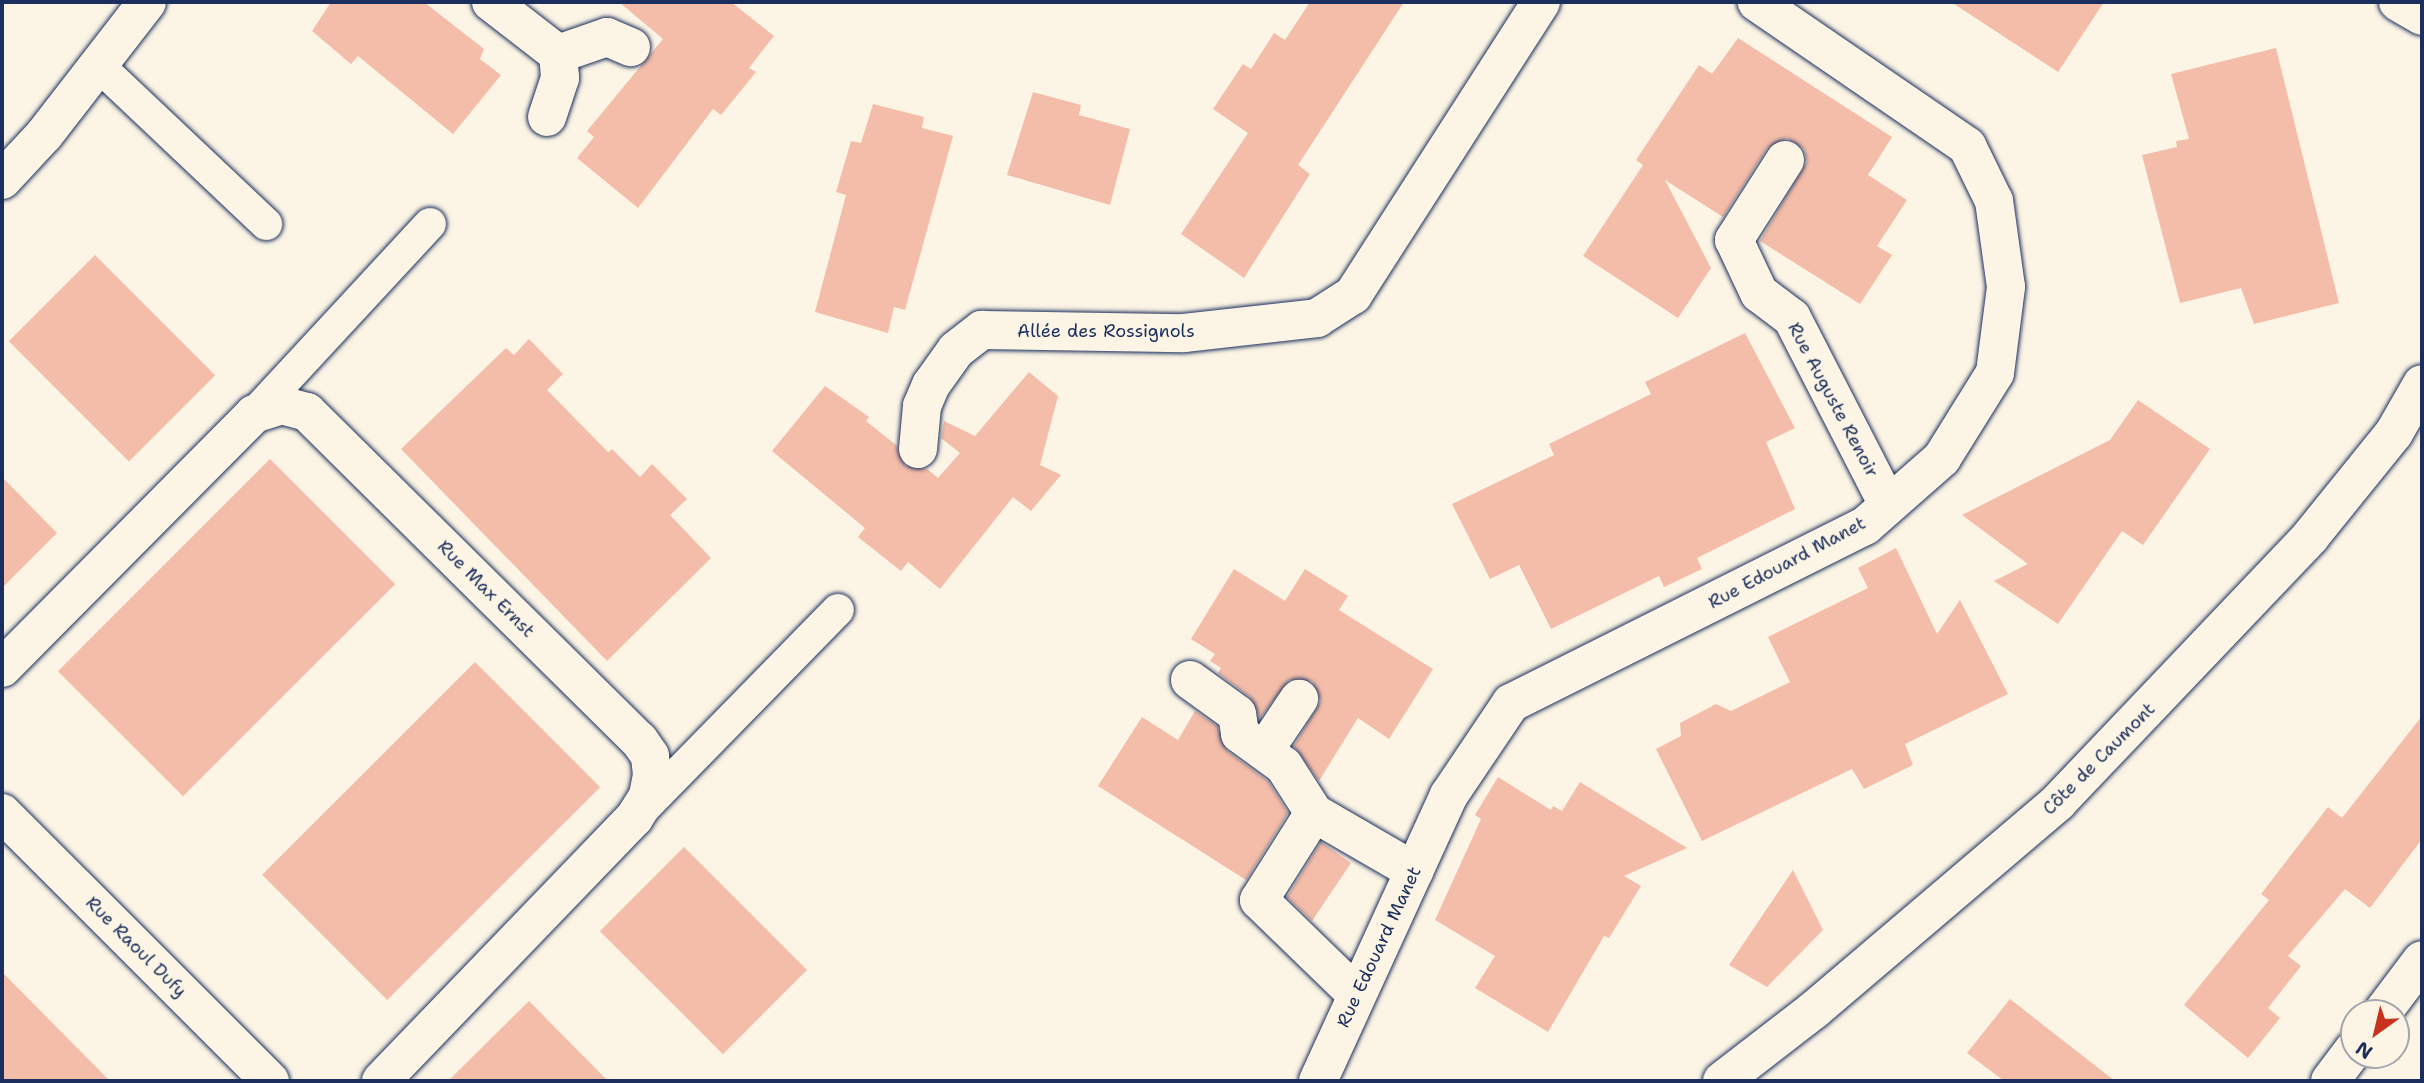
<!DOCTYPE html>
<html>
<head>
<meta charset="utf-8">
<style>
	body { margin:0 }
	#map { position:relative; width:2424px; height:1083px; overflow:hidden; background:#fcf5e5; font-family:"Shantell Sans",sans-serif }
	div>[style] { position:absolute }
	.building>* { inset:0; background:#f4bda9; transform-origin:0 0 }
	.roads { filter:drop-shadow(0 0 2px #1b2f5e) drop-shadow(0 0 2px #1b2f5e) }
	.service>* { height:32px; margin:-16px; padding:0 16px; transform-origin:16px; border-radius:16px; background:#fcf5e5 }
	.minor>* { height:38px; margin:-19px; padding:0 19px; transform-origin:19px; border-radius:19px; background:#fcf5e5 }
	span { translate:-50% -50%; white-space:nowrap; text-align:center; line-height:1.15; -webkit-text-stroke:7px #fcf5e5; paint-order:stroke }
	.street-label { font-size:18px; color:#1b2f5e }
	.frame { position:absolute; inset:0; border:4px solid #1b2f5e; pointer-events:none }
	.north { position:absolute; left:2340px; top:999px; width:70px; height:70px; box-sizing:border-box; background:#fcf5e5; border:2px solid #a2a6af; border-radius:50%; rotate:214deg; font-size:19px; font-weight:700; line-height:28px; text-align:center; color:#1b2f5e }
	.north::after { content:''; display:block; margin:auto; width:24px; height:32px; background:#c8321e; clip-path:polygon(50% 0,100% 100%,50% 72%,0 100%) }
</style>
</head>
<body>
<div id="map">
	<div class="building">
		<div style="clip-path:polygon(331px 2px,424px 2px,484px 49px,480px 59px,501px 75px,453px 134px,358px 56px,351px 64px,312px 31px)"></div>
		<div style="clip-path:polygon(619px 2px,731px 2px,774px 36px,749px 68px,756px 72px,739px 93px,721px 115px,713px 109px,638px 208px,577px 158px,594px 137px,587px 131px,663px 39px)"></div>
		<div style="clip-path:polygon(1310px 2px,1404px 2px,1298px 165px,1310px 174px,1244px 278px,1181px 234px,1248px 133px,1213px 109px,1243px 64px,1251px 69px,1274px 33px,1285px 40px)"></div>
		<div style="clip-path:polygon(1951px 2px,2104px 2px,2058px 72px)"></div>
		<div style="clip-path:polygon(1738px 38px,1892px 137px,1868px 175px,1907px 200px,1877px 246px,1892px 255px,1860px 304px,1760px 241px,1807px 162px,1804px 149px,1787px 138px,1767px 148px,1723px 217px,1665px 180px,1711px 268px,1678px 318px,1583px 256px,1643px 165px,1636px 160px,1699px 65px,1712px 74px)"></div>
		<div style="clip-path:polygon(2276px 48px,2339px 303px,2254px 324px,2241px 288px,2180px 303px,2142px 155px,2177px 147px,2176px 141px,2189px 139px,2171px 74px)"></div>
		<div style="clip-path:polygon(1033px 92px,1081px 105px,1079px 115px,1130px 129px,1110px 205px,1007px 175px)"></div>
		<div style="clip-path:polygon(873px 104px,924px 117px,922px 128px,953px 136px,905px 310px,894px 307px,888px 333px,815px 312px,846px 195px,836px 192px,851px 141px,861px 143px)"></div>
		<div style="left:95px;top:255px;width:170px;height:122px;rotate:45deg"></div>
		<div style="clip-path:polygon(1745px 333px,1795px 428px,1766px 442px,1795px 509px,1697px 558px,1702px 569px,1664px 587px,1659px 576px,1551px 629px,1519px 565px,1490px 579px,1452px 504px,1554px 455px,1549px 444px,1651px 394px,1645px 382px)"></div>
		<div style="clip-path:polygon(529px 339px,563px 374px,547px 390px,608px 452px,612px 449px,640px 477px,652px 464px,687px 499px,670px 515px,711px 558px,607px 661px,401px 449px,506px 348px,514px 355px)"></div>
		<div style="clip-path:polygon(1029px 372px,1058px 396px,1040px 465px,1061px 475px,1031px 511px,1013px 497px,940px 589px,908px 562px,901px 571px,858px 537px,865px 528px,772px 451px,825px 386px,869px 417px,866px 421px,896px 445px,905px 466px,927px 469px,938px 478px,960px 453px,941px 438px,944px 421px,975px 436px)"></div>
		<div style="clip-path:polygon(2138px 400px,2210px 449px,2143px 545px,2122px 531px,2058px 624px,1994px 581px,2028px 564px,1962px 515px,2110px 440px)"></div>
		<div style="left:270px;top:459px;width:177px;height:300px;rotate:45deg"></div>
		<div style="clip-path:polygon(2px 477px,57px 533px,2px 588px)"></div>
		<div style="clip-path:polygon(1896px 548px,1937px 634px,1960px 600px,2008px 694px,1905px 744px,1913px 765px,1864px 789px,1852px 769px,1702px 841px,1656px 749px,1681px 736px,1680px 723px,1716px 704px,1731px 711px,1790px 682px,1768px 637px,1868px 588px,1858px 568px)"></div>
		<div style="clip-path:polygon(1234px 569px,1285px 601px,1305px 569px,1348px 596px,1339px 610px,1433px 669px,1389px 739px,1358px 718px,1319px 781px,1294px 746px,1321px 701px,1312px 681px,1289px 680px,1260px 718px,1250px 697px,1218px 673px,1221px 668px,1210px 661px,1215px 654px,1191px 639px)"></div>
		<div style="left:475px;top:662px;width:177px;height:301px;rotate:45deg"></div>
		<div style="clip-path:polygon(1195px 711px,1217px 726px,1227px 751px,1268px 781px,1288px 813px,1246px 880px,1098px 786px,1142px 717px,1178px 740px)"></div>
		<div style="clip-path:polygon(2422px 716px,2422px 839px,2370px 908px,2345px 889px,2288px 956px,2301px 966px,2268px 1008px,2280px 1018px,2248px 1058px,2184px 1005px,2269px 900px,2261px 894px,2328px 807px,2342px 818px)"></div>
		<div style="clip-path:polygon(1498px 777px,1551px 810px,1553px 806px,1562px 811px,1580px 782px,1687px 848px,1624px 876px,1641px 886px,1609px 938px,1604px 936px,1548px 1032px,1475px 988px,1495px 956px,1435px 920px,1481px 819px,1475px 815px)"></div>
		<div style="clip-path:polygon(1321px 842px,1351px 863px,1312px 921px,1287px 897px)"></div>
		<div style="left:684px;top:847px;width:174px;height:119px;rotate:45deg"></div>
		<div style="clip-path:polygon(1793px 870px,1823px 930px,1767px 987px,1729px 965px)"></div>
		<div style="clip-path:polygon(2px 972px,110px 1081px,2px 1081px)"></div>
		<div style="clip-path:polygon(2010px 999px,2115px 1081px,2004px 1081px,1967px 1053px)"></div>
		<div style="clip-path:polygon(529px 1001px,608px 1081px,448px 1081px)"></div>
	</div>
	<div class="roads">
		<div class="service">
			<div style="left:97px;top:64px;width:233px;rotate:43.4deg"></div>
			<div style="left:254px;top:414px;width:259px;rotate:-47.2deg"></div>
			<div style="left:642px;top:810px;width:280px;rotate:-45.6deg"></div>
		</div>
		<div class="minor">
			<div style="left:491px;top:2px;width:85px;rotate:37.8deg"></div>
			<div style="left:558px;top:54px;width:24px;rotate:85deg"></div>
			<div style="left:560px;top:78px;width:41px;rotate:108.4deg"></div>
			<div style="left:2398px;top:2px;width:28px;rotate:30deg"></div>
			<div style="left:558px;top:54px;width:52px;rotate:-19.1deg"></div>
			<div style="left:607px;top:37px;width:26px;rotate:23deg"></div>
			<div style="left:1785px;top:160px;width:95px;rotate:122.5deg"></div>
			<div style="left:1734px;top:240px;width:59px;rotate:64.7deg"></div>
			<div style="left:1759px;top:293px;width:41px;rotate:37.1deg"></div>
			<div style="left:1792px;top:318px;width:210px;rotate:62.8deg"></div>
			<div style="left:2px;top:180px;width:62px;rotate:-47deg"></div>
			<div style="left:44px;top:135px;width:168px;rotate:-52.2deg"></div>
			<div style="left:918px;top:449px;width:43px;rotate:-84.7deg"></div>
			<div style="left:922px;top:406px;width:23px;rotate:-67deg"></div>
			<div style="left:931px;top:385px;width:43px;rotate:-54.5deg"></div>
			<div style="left:956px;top:350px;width:33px;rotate:-38deg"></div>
			<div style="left:982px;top:330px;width:202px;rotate:0.9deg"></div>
			<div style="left:1184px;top:333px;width:134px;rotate:-6.4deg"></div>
			<div style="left:1317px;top:318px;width:43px;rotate:-32.6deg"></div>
			<div style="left:1353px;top:295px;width:348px;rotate:-57.3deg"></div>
			<div style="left:2px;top:668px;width:358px;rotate:-45.2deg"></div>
			<div style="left:254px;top:414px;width:28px;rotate:-18deg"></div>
			<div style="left:281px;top:405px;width:27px;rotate:15deg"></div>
			<div style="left:307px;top:412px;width:467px;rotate:44.7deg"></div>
			<div style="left:639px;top:740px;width:19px;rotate:55deg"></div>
			<div style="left:650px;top:756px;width:19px;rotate:84deg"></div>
			<div style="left:652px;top:775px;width:21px;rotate:101deg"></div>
			<div style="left:648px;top:796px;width:26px;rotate:122deg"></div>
			<div style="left:634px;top:818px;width:365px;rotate:133.9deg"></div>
			<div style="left:1190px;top:680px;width:58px;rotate:35.9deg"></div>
			<div style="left:1237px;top:714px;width:20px;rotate:81deg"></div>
			<div style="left:1240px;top:734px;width:54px;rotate:36deg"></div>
			<div style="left:1284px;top:766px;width:56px;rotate:57.4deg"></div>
			<div style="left:1314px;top:813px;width:116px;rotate:30.1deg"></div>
			<div style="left:1264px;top:751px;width:63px;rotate:-56.1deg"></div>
			<div style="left:2px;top:813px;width:379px;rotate:45deg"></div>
			<div style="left:1314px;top:813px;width:103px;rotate:122.3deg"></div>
			<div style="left:1259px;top:900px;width:136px;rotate:44.1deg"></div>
			<div style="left:2382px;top:1013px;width:66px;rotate:-53deg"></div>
			<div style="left:1318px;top:1081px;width:315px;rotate:-65.4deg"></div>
			<div style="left:1449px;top:795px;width:111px;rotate:-56deg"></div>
			<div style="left:1511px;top:703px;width:396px;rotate:-26.6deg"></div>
			<div style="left:1865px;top:526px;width:103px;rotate:-41.4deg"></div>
			<div style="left:1942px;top:458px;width:100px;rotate:-58.1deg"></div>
			<div style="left:1995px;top:373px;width:87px;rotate:-82.7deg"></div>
			<div style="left:2006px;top:287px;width:87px;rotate:-97.9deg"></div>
			<div style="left:1994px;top:201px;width:61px;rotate:-116.1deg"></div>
			<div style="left:1967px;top:146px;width:255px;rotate:-145.6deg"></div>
			<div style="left:1722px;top:1081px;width:116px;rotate:-37.7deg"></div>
			<div style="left:1814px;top:1010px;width:321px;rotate:-40.4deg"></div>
			<div style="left:2058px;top:802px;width:366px;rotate:-46.4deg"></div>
			<div style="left:2310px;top:537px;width:134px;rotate:-51.1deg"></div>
			<div style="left:2394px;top:433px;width:56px;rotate:-60.3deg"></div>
			<div style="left:2330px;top:1081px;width:40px;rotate:-53deg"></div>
		</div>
	</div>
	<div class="street-label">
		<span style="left:1106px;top:331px">Allée des Rossignols</span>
		<span style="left:1833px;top:400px;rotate:62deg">Rue Auguste Renoir</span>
		<span style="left:1787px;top:563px;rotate:-28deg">Rue Edouard Manet</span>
		<span style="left:486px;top:589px;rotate:45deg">Rue Max Ernst</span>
		<span style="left:2099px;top:759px;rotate:-45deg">Côte de Caumont</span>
		<span style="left:136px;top:947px;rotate:45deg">Rue Raoul Dufy</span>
		<span style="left:1379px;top:947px;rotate:-65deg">Rue Edouard Manet</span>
	</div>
	<div class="frame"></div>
	<div class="north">N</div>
</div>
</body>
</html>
